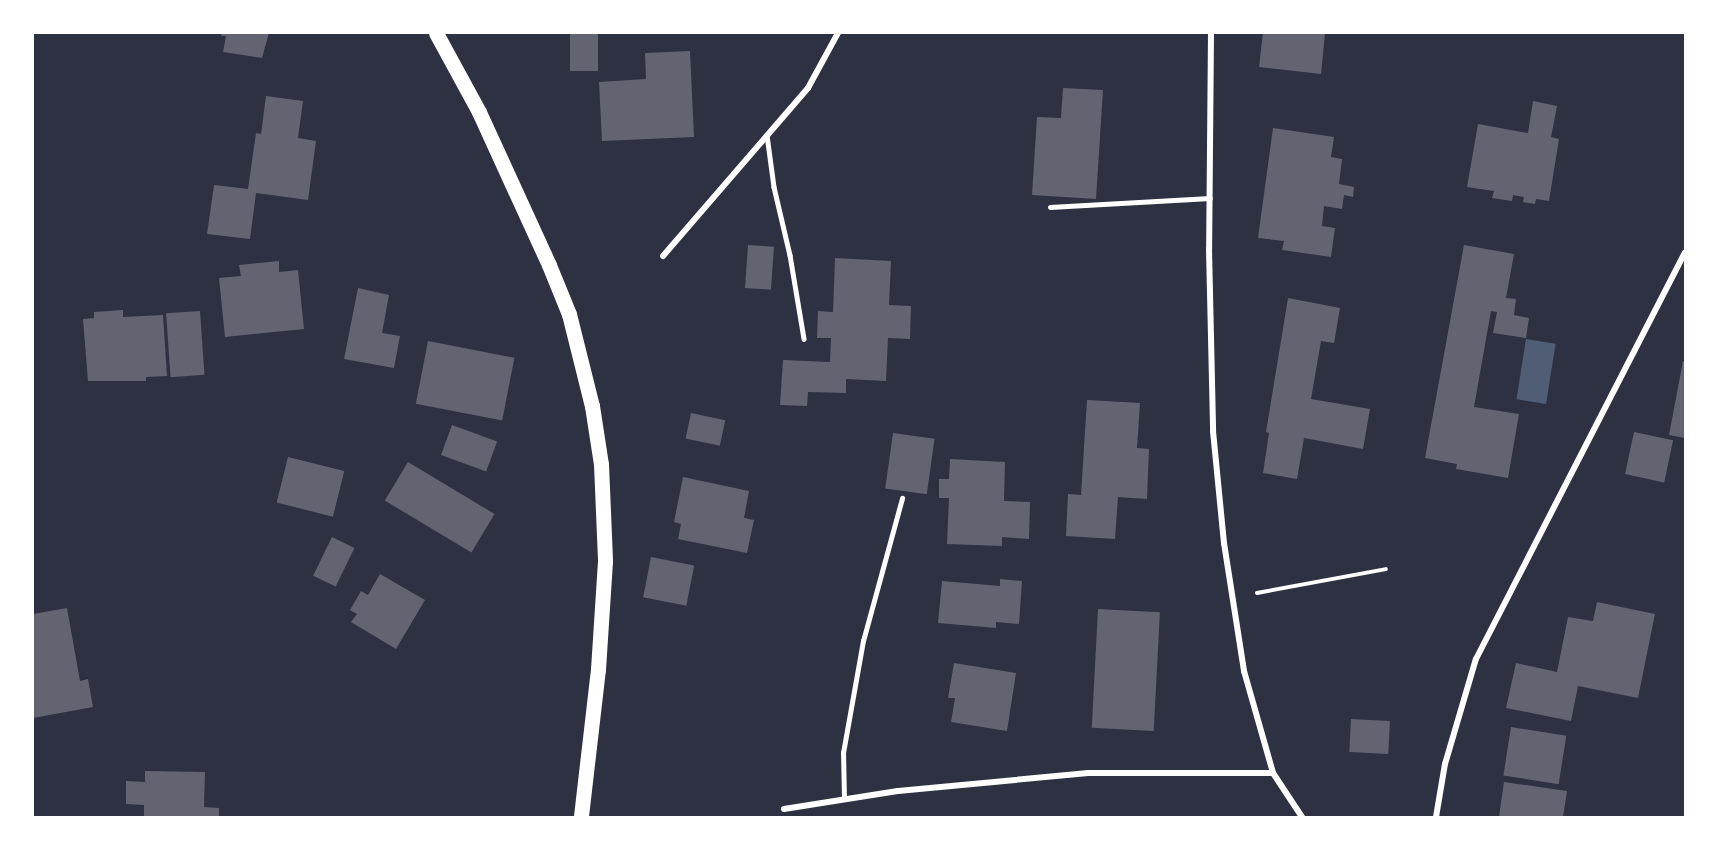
<!DOCTYPE html>
<html>
<head>
<meta charset="utf-8">
<style>
	body { margin:0 }
	#map { position:relative; width:1718px; height:850px; overflow:hidden; background:#2d3142; font-family:Rubik,sans-serif }
	div>[style] { position:absolute }
	.water>* { inset:0; background:#4f5d75; transform-origin:0 0 }
	.building>* { inset:0; background:#626471; transform-origin:0 0 }
	.path>* { height:4px; margin:-2px; padding:0 2px; transform-origin:2px; border-radius:2px; background:#fff }
	.service>* { height:4.5px; margin:-2.25px; padding:0 2.25px; transform-origin:2.25px; border-radius:2.25px; background:#fff }
	.minor>* { height:6px; margin:-3px; padding:0 3px; transform-origin:3px; border-radius:3px; background:#fff }
	.primary>* { height:15px; margin:-7.5px; padding:0 7.5px; transform-origin:7.5px; border-radius:7.5px; background:#fff }
	span { translate:-50% -50%; white-space:nowrap; text-align:center; line-height:1.15; -webkit-text-stroke:6px #fff; paint-order:stroke }
	.frame { position:absolute; inset:0; border:34px solid #fff; pointer-events:none }
</style>
</head>
<body>
<div id="map">
	<div class="water">
		<div style="left:1526px;top:339px;width:30px;height:61px;rotate:9deg"></div>
	</div>
	<div class="building">
		<div style="clip-path:polygon(222px 33px,269px 33px,262px 58px,223px 52px,226px 36px,221px 36px)"></div>
		<div style="left:570px;top:33px;width:28px;height:38px"></div>
		<div style="clip-path:polygon(1263px 33px,1325px 33px,1321px 74px,1259px 67px)"></div>
		<div style="clip-path:polygon(690px 51px,694px 137px,602px 141px,599px 82px,646px 79px,645px 53px)"></div>
		<div style="clip-path:polygon(1063px 88px,1103px 90px,1096px 199px,1032px 195px,1037px 117px,1061px 118px)"></div>
		<div style="clip-path:polygon(266px 96px,303px 101px,298px 138px,316px 141px,308px 200px,256px 193px,250px 239px,207px 234px,214px 185px,248px 189px,256px 133px,261px 134px)"></div>
		<div style="clip-path:polygon(1533px 101px,1557px 106px,1551px 137px,1559px 139px,1549px 201px,1536px 199px,1535px 204px,1523px 202px,1524px 197px,1513px 195px,1512px 201px,1492px 198px,1494px 191px,1467px 187px,1478px 124px,1528px 133px)"></div>
		<div style="clip-path:polygon(1273px 128px,1334px 137px,1331px 157px,1342px 159px,1339px 184px,1354px 187px,1353px 197px,1344px 195px,1342px 209px,1324px 206px,1322px 226px,1335px 228px,1331px 257px,1282px 250px,1284px 241px,1258px 238px)"></div>
		<div style="left:748px;top:245px;width:26px;height:43px;rotate:4deg"></div>
		<div style="clip-path:polygon(1464px 245px,1514px 254px,1506px 298px,1516px 299px,1514px 315px,1529px 318px,1526px 338px,1493px 333px,1497px 312px,1491px 311px,1474px 407px,1519px 414px,1508px 478px,1456px 469px,1457px 464px,1425px 458px)"></div>
		<div style="clip-path:polygon(835px 258px,891px 261px,889px 305px,911px 306px,910px 339px,888px 338px,886px 381px,846px 379px,846px 393px,808px 392px,807px 406px,780px 405px,783px 360px,830px 362px,831px 338px,817px 338px,818px 311px,833px 312px)"></div>
		<div style="clip-path:polygon(279px 261px,279px 272px,298px 270px,304px 329px,225px 337px,219px 278px,241px 276px,239px 265px)"></div>
		<div style="clip-path:polygon(358px 288px,389px 295px,382px 333px,400px 336px,394px 368px,344px 359px)"></div>
		<div style="clip-path:polygon(1288px 298px,1340px 308px,1334px 343px,1321px 341px,1311px 399px,1370px 409px,1363px 449px,1304px 438px,1297px 479px,1263px 473px,1269px 433px,1266px 432px)"></div>
		<div style="clip-path:polygon(123px 310px,123px 317px,163px 315px,167px 376px,146px 377px,146px 381px,88px 381px,83px 319px,94px 318px,94px 312px)"></div>
		<div style="left:200px;top:311px;width:64px;height:34px;rotate:86deg"></div>
		<div style="left:428px;top:341px;width:88px;height:64px;rotate:11deg"></div>
		<div style="clip-path:polygon(1683px 361px,1685px 362px,1685px 438px,1669px 435px)"></div>
		<div style="clip-path:polygon(1087px 400px,1140px 403px,1137px 448px,1149px 449px,1147px 499px,1118px 497px,1115px 539px,1066px 536px,1068px 494px,1081px 495px)"></div>
		<div style="left:691px;top:413px;width:35px;height:26px;rotate:12deg"></div>
		<div style="left:452px;top:425px;width:48px;height:32px;rotate:20deg"></div>
		<div style="left:1634px;top:432px;width:40px;height:43px;rotate:12deg"></div>
		<div style="left:893px;top:433px;width:42px;height:56px;rotate:8deg"></div>
		<div style="left:288px;top:457px;width:58px;height:47px;rotate:14deg"></div>
		<div style="clip-path:polygon(950px 459px,1005px 462px,1004px 501px,1030px 502px,1029px 539px,1002px 537px,1002px 546px,947px 544px,949px 498px,939px 498px,939px 479px,949px 479px)"></div>
		<div style="left:408px;top:462px;width:101px;height:45px;rotate:31deg"></div>
		<div style="clip-path:polygon(683px 477px,749px 491px,744px 518px,754px 520px,747px 553px,678px 539px,681px 524px,674px 522px)"></div>
		<div style="left:332px;top:537px;width:25px;height:43px;rotate:26deg"></div>
		<div style="left:651px;top:557px;width:44px;height:41px;rotate:11deg"></div>
		<div style="clip-path:polygon(380px 574px,425px 600px,396px 649px,351px 622px,357px 614px,350px 610px,361px 591px,368px 595px)"></div>
		<div style="clip-path:polygon(1000px 579px,1022px 581px,1019px 624px,996px 622px,996px 628px,938px 623px,942px 581px,1000px 586px)"></div>
		<div style="clip-path:polygon(1597px 602px,1655px 614px,1638px 698px,1578px 686px,1571px 721px,1506px 708px,1516px 663px,1557px 672px,1568px 617px,1593px 621px)"></div>
		<div style="clip-path:polygon(67px 608px,80px 681px,88px 679px,93px 707px,33px 718px,33px 614px)"></div>
		<div style="left:1098px;top:609px;width:62px;height:119px;rotate:3deg"></div>
		<div style="clip-path:polygon(954px 663px,1016px 673px,1007px 731px,951px 722px,955px 698px,948px 698px)"></div>
		<div style="left:1351px;top:719px;width:39px;height:33px;rotate:3deg"></div>
		<div style="left:1511px;top:727px;width:56px;height:49px;rotate:9deg"></div>
		<div style="clip-path:polygon(145px 771px,205px 772px,204px 807px,219px 808px,219px 817px,144px 817px,144px 805px,126px 804px,126px 781px,145px 782px)"></div>
		<div style="clip-path:polygon(1504px 782px,1567px 791px,1563px 817px,1499px 817px)"></div>
	</div>
	<div class="path">
		<div style="left:1257px;top:593px;width:131px;rotate:-10.5deg"></div>
	</div>
	<div class="service">
		<div style="left:767px;top:135px;width:52px;rotate:82.3deg"></div>
		<div style="left:774px;top:187px;width:70px;rotate:76.8deg"></div>
		<div style="left:790px;top:255px;width:85px;rotate:80.5deg"></div>
		<div style="left:1050px;top:207px;width:160px;rotate:-3.2deg"></div>
		<div style="left:844px;top:799px;width:46px;rotate:-91.2deg"></div>
		<div style="left:843px;top:753px;width:114px;rotate:-79.9deg"></div>
		<div style="left:863px;top:641px;width:148px;rotate:-74.7deg"></div>
	</div>
	<div class="minor">
		<div style="left:1211px;top:33px;width:216px;rotate:90.5deg"></div>
		<div style="left:1209px;top:249px;width:182px;rotate:88.7deg"></div>
		<div style="left:1213px;top:431px;width:113px;rotate:84.4deg"></div>
		<div style="left:1224px;top:543px;width:130px;rotate:81.1deg"></div>
		<div style="left:1244px;top:671px;width:106px;rotate:74.1deg"></div>
		<div style="left:1273px;top:773px;width:53px;rotate:56.6deg"></div>
		<div style="left:663px;top:256px;width:222px;rotate:-49.2deg"></div>
		<div style="left:808px;top:88px;width:63px;rotate:-61.4deg"></div>
		<div style="left:784px;top:809px;width:115px;rotate:-9deg"></div>
		<div style="left:898px;top:791px;width:191px;rotate:-5.4deg"></div>
		<div style="left:1088px;top:773px;width:185px"></div>
		<div style="left:1436px;top:817px;width:54px;rotate:-80.4deg"></div>
		<div style="left:1445px;top:764px;width:109px;rotate:-73.6deg"></div>
		<div style="left:1476px;top:659px;width:457px;rotate:-62.8deg"></div>
	</div>
	<div class="primary">
		<div style="left:436px;top:33px;width:90px;rotate:61.4deg"></div>
		<div style="left:479px;top:112px;width:168px;rotate:65.4deg"></div>
		<div style="left:549px;top:265px;width:53px;rotate:67.8deg"></div>
		<div style="left:569px;top:314px;width:95px;rotate:76deg"></div>
		<div style="left:592px;top:406px;width:59px;rotate:81.2deg"></div>
		<div style="left:601px;top:464px;width:97px;rotate:87.6deg"></div>
		<div style="left:605px;top:561px;width:108px;rotate:93.7deg"></div>
		<div style="left:598px;top:669px;width:149px;rotate:96.6deg"></div>
	</div>
	<div class="frame"></div>
</div>
</body>
</html>
